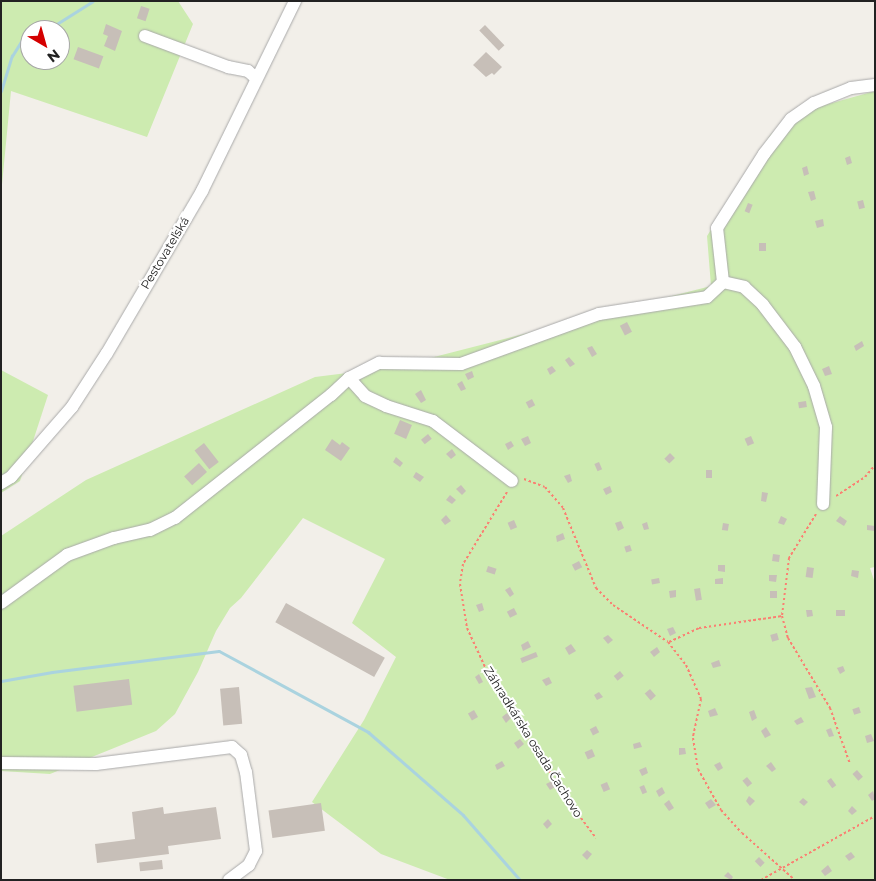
<!DOCTYPE html>
<html>
<head>
<meta charset="utf-8">
<style>
	body { margin:0 }
	#map { position:relative; width:876px; height:881px; overflow:hidden; background:#f2efe9; font-family:Montserrat,sans-serif }
	div>[style] { position:absolute }
	.grass>* { inset:0; background:#cdebb0 }
	.stream>* { height:3px; margin:-1.5px; padding:0 1.5px; transform-origin:1.5px; border-radius:1.5px; background:#aad3df }
	.building>* { inset:0; background:#c7bfb8; transform-origin:0 0 }
	.path>* { height:2px; margin-top:-1px; transform-origin:0; background:repeating-linear-gradient(90deg,#fa8072 0 2.5px,transparent 0 5px) }
	.roads { filter:drop-shadow(0 0 1px #a9a9a9) drop-shadow(0 0 1px #a9a9a9) }
	.minor>* { height:12px; margin:-6px; padding:0 6px; transform-origin:6px; border-radius:6px; background:#fff }
	span { translate:-50% -50%; white-space:nowrap; text-align:center; line-height:1.15; -webkit-text-stroke:4px #fff; paint-order:stroke }
	.street-label { font-size:12px; color:#222 }
	.frame { position:absolute; inset:0; border:2px solid #222; pointer-events:none }
	.north { position:absolute; left:20px; top:20px; width:50px; height:50px; box-sizing:border-box; background:#fff; border:1px solid #a7a7a7; border-radius:50%; rotate:142deg; font-size:14px; font-weight:700; line-height:20px; text-align:center; color:#222 }
	.north::after { content:''; display:block; margin:auto; width:18px; height:22px; background:#d40000; clip-path:polygon(50% 0,100% 100%,50% 72%,0 100%) }
</style>
</head>
<body>
<div id="map">
	<div class="grass">
		<div style="clip-path:polygon(evenodd,1px 1px,178px 1px,193px 24px,147px 137px,11px 91px,1px 195px,1px 1px,30px 30px,60px 30px,60px 60px,30px 60px,30px 30px)"></div>
		<div style="clip-path:polygon(875px 91px,875px 567px,870px 568px,875px 583px,875px 880px,450px 880px,381px 854px,312px 802px,364px 720px,396px 657px,352px 623px,385px 559px,303px 518px,241px 598px,230px 608px,216px 631px,198px 672px,175px 714px,156px 731px,50px 774px,1px 771px,1px 536px,86px 480px,315px 377px,395px 367px,711px 286px,707px 236px,771px 134px,807px 110px)"></div>
		<div style="clip-path:polygon(1px 370px,48px 395px,20px 481px,1px 493px)"></div>
	</div>
	<div class="stream">
		<div style="left:47px;top:30px;width:54px;rotate:-32.2deg"></div>
		<div style="left:1px;top:91px;width:37px;rotate:-73deg"></div>
		<div style="left:12px;top:56px;width:19px;rotate:-58deg"></div>
		<div style="left:22px;top:40px;width:9px;rotate:-21deg"></div>
		<div style="left:1px;top:681px;width:52px;rotate:-10deg"></div>
		<div style="left:52px;top:672px;width:168px;rotate:-7.2deg"></div>
		<div style="left:219px;top:651px;width:170px;rotate:28.5deg"></div>
		<div style="left:368px;top:732px;width:126px;rotate:41.1deg"></div>
		<div style="left:463px;top:815px;width:86px;rotate:48.8deg"></div>
	</div>
	<div class="building">
		<div style="left:141px;top:6px;width:9px;height:13px;rotate:18deg"></div>
		<div style="clip-path:polygon(106px 24px,122px 31px,115px 51px,104px 46px,108px 36px,103px 34px)"></div>
		<div style="left:485px;top:25px;width:28px;height:8px;rotate:46deg"></div>
		<div style="left:78px;top:47px;width:27px;height:13px;rotate:20deg"></div>
		<div style="clip-path:polygon(486px 52px,502px 67px,494px 75px,492px 73px,486px 77px,473px 65px)"></div>
		<div style="clip-path:polygon(850px 156px,852px 163px,847px 165px,845px 158px)"></div>
		<div style="clip-path:polygon(807px 166px,809px 174px,804px 176px,802px 168px)"></div>
		<div style="clip-path:polygon(814px 191px,816px 199px,811px 201px,808px 192px)"></div>
		<div style="left:863px;top:200px;width:8px;height:6px;rotate:76deg"></div>
		<div style="left:748px;top:203px;width:5px;height:9px;rotate:22deg"></div>
		<div style="clip-path:polygon(823px 219px,824px 226px,817px 228px,815px 221px)"></div>
		<div style="left:759px;top:243px;width:7px;height:8px"></div>
		<div style="left:627px;top:322px;width:11px;height:8px;rotate:63deg"></div>
		<div style="clip-path:polygon(862px 341px,864px 346px,856px 351px,854px 346px)"></div>
		<div style="clip-path:polygon(592px 346px,597px 354px,592px 357px,587px 348px)"></div>
		<div style="clip-path:polygon(569px 357px,575px 364px,570px 367px,565px 360px)"></div>
		<div style="clip-path:polygon(552px 366px,556px 371px,550px 375px,547px 369px)"></div>
		<div style="clip-path:polygon(829px 366px,832px 374px,825px 376px,822px 369px)"></div>
		<div style="clip-path:polygon(472px 371px,474px 377px,468px 380px,465px 374px)"></div>
		<div style="clip-path:polygon(462px 381px,466px 389px,461px 391px,457px 384px)"></div>
		<div style="clip-path:polygon(421px 390px,426px 400px,421px 403px,415px 394px)"></div>
		<div style="left:532px;top:399px;width:7px;height:7px;rotate:63deg"></div>
		<div style="left:806px;top:401px;width:6px;height:8px;rotate:81deg"></div>
		<div style="left:400px;top:420px;width:13px;height:15px;rotate:23deg"></div>
		<div style="left:428px;top:434px;width:6px;height:9px;rotate:51deg"></div>
		<div style="clip-path:polygon(528px 436px,531px 443px,525px 446px,521px 439px)"></div>
		<div style="left:751px;top:436px;width:8px;height:7px;rotate:67deg"></div>
		<div style="clip-path:polygon(332px 439px,340px 445px,342px 442px,350px 448px,341px 461px,325px 450px)"></div>
		<div style="clip-path:polygon(511px 441px,514px 446px,508px 450px,505px 444px)"></div>
		<div style="left:204px;top:443px;width:24px;height:12px;rotate:52deg"></div>
		<div style="clip-path:polygon(452px 449px,456px 455px,451px 459px,446px 454px)"></div>
		<div style="left:670px;top:453px;width:7px;height:8px;rotate:45deg"></div>
		<div style="clip-path:polygon(396px 457px,403px 463px,400px 467px,393px 462px)"></div>
		<div style="left:599px;top:462px;width:8px;height:5px;rotate:67deg"></div>
		<div style="left:199px;top:463px;width:12px;height:20px;rotate:48deg"></div>
		<div style="left:706px;top:470px;width:6px;height:8px"></div>
		<div style="clip-path:polygon(416px 472px,424px 477px,420px 482px,413px 477px)"></div>
		<div style="clip-path:polygon(570px 474px,572px 481px,568px 483px,564px 476px)"></div>
		<div style="clip-path:polygon(461px 485px,466px 491px,462px 495px,456px 489px)"></div>
		<div style="clip-path:polygon(610px 486px,612px 492px,606px 495px,603px 489px)"></div>
		<div style="clip-path:polygon(762px 492px,768px 493px,766px 502px,761px 501px)"></div>
		<div style="clip-path:polygon(450px 495px,456px 500px,452px 504px,446px 500px)"></div>
		<div style="clip-path:polygon(446px 515px,451px 521px,445px 525px,441px 520px)"></div>
		<div style="clip-path:polygon(781px 516px,787px 519px,784px 525px,778px 523px)"></div>
		<div style="clip-path:polygon(840px 516px,847px 521px,844px 526px,836px 521px)"></div>
		<div style="left:514px;top:520px;width:8px;height:7px;rotate:67deg"></div>
		<div style="clip-path:polygon(621px 521px,624px 528px,618px 531px,615px 523px)"></div>
		<div style="clip-path:polygon(647px 522px,649px 529px,644px 530px,642px 524px)"></div>
		<div style="left:723px;top:523px;width:6px;height:7px;rotate:9deg"></div>
		<div style="clip-path:polygon(867px 525px,875px 526px,875px 531px,867px 530px)"></div>
		<div style="clip-path:polygon(563px 533px,565px 539px,557px 542px,556px 536px)"></div>
		<div style="left:630px;top:545px;width:6px;height:6px;rotate:72deg"></div>
		<div style="left:773px;top:554px;width:7px;height:7px;rotate:8deg"></div>
		<div style="left:579px;top:561px;width:7px;height:8px;rotate:63deg"></div>
		<div style="clip-path:polygon(718px 565px,725px 565px,725px 572px,718px 571px)"></div>
		<div style="left:488px;top:566px;width:9px;height:6px;rotate:18deg"></div>
		<div style="left:807px;top:567px;width:7px;height:10px;rotate:8deg"></div>
		<div style="clip-path:polygon(852px 570px,859px 571px,858px 578px,851px 576px)"></div>
		<div style="clip-path:polygon(769px 575px,777px 575px,776px 582px,769px 581px)"></div>
		<div style="left:659px;top:578px;width:5px;height:8px;rotate:79deg"></div>
		<div style="clip-path:polygon(723px 578px,723px 584px,715px 584px,715px 579px)"></div>
		<div style="clip-path:polygon(510px 587px,514px 594px,510px 597px,505px 590px)"></div>
		<div style="left:700px;top:588px;width:12px;height:6px;rotate:81deg"></div>
		<div style="clip-path:polygon(676px 590px,676px 597px,670px 598px,669px 591px)"></div>
		<div style="left:770px;top:591px;width:7px;height:7px"></div>
		<div style="left:286px;top:603px;width:113px;height:22px;rotate:29deg"></div>
		<div style="clip-path:polygon(482px 603px,484px 610px,479px 612px,476px 605px)"></div>
		<div style="left:514px;top:608px;width:7px;height:8px;rotate:63deg"></div>
		<div style="clip-path:polygon(806px 610px,812px 610px,813px 616px,807px 617px)"></div>
		<div style="left:836px;top:610px;width:9px;height:6px"></div>
		<div style="clip-path:polygon(673px 627px,676px 633px,670px 636px,667px 629px)"></div>
		<div style="left:777px;top:633px;width:7px;height:7px;rotate:74deg"></div>
		<div style="clip-path:polygon(608px 635px,613px 640px,608px 644px,603px 638px)"></div>
		<div style="clip-path:polygon(528px 641px,531px 647px,523px 651px,521px 645px)"></div>
		<div style="clip-path:polygon(571px 644px,576px 651px,569px 655px,565px 648px)"></div>
		<div style="clip-path:polygon(657px 647px,660px 652px,654px 657px,650px 652px)"></div>
		<div style="left:536px;top:652px;width:5px;height:17px;rotate:68deg"></div>
		<div style="clip-path:polygon(719px 660px,721px 666px,713px 668px,711px 663px)"></div>
		<div style="clip-path:polygon(843px 666px,845px 671px,840px 674px,837px 668px)"></div>
		<div style="left:620px;top:671px;width:6px;height:8px;rotate:51deg"></div>
		<div style="clip-path:polygon(479px 674px,483px 682px,479px 684px,475px 677px)"></div>
		<div style="clip-path:polygon(549px 677px,552px 683px,546px 686px,542px 680px)"></div>
		<div style="left:129px;top:679px;width:26px;height:56px;rotate:83deg"></div>
		<div style="left:239px;top:687px;width:37px;height:19px;rotate:85deg"></div>
		<div style="clip-path:polygon(812px 687px,816px 697px,809px 699px,805px 688px)"></div>
		<div style="left:650px;top:689px;width:9px;height:7px;rotate:49deg"></div>
		<div style="clip-path:polygon(599px 692px,603px 697px,597px 700px,594px 695px)"></div>
		<div style="left:859px;top:707px;width:6px;height:7px;rotate:72deg"></div>
		<div style="clip-path:polygon(715px 708px,718px 715px,710px 717px,708px 711px)"></div>
		<div style="left:474px;top:710px;width:8px;height:7px;rotate:60deg"></div>
		<div style="clip-path:polygon(754px 710px,757px 718px,752px 721px,749px 712px)"></div>
		<div style="clip-path:polygon(507px 713px,511px 718px,506px 723px,502px 717px)"></div>
		<div style="clip-path:polygon(801px 717px,804px 722px,797px 725px,794px 721px)"></div>
		<div style="left:596px;top:726px;width:7px;height:7px;rotate:63deg"></div>
		<div style="clip-path:polygon(766px 727px,771px 735px,765px 738px,761px 731px)"></div>
		<div style="clip-path:polygon(831px 728px,834px 736px,829px 737px,826px 730px)"></div>
		<div style="clip-path:polygon(871px 734px,874px 741px,867px 743px,865px 736px)"></div>
		<div style="clip-path:polygon(520px 739px,524px 744px,518px 749px,514px 743px)"></div>
		<div style="clip-path:polygon(640px 742px,642px 747px,634px 749px,633px 744px)"></div>
		<div style="clip-path:polygon(679px 748px,685px 748px,686px 754px,679px 755px)"></div>
		<div style="left:592px;top:749px;width:8px;height:8px;rotate:67deg"></div>
		<div style="clip-path:polygon(502px 761px,505px 766px,497px 770px,495px 765px)"></div>
		<div style="clip-path:polygon(720px 762px,723px 768px,718px 771px,714px 765px)"></div>
		<div style="clip-path:polygon(771px 762px,776px 769px,772px 772px,766px 766px)"></div>
		<div style="clip-path:polygon(646px 767px,648px 773px,642px 776px,639px 770px)"></div>
		<div style="left:857px;top:770px;width:9px;height:6px;rotate:49deg"></div>
		<div style="left:747px;top:777px;width:8px;height:6px;rotate:50deg"></div>
		<div style="left:831px;top:778px;width:9px;height:5px;rotate:54deg"></div>
		<div style="clip-path:polygon(552px 781px,555px 787px,550px 790px,546px 784px)"></div>
		<div style="left:607px;top:782px;width:8px;height:7px;rotate:67deg"></div>
		<div style="left:644px;top:785px;width:8px;height:5px;rotate:67deg"></div>
		<div style="clip-path:polygon(662px 787px,665px 793px,659px 797px,656px 791px)"></div>
		<div style="clip-path:polygon(873px 791px,875px 799px,872px 801px,868px 795px)"></div>
		<div style="clip-path:polygon(749px 796px,755px 801px,750px 806px,746px 801px)"></div>
		<div style="clip-path:polygon(803px 798px,808px 802px,804px 806px,799px 802px)"></div>
		<div style="clip-path:polygon(711px 799px,716px 805px,709px 809px,705px 803px)"></div>
		<div style="clip-path:polygon(669px 800px,674px 808px,669px 811px,664px 804px)"></div>
		<div style="left:321px;top:803px;width:28px;height:53px;rotate:82deg"></div>
		<div style="clip-path:polygon(852px 806px,857px 811px,852px 815px,848px 811px)"></div>
		<div style="clip-path:polygon(163px 807px,164px 814px,216px 807px,221px 839px,168px 846px,169px 854px,97px 863px,95px 844px,135px 839px,132px 812px)"></div>
		<div style="clip-path:polygon(548px 819px,552px 824px,547px 829px,543px 824px)"></div>
		<div style="clip-path:polygon(587px 850px,592px 854px,587px 860px,582px 855px)"></div>
		<div style="clip-path:polygon(851px 852px,855px 857px,849px 861px,845px 856px)"></div>
		<div style="left:759px;top:857px;width:8px;height:6px;rotate:45deg"></div>
		<div style="left:162px;top:860px;width:9px;height:23px;rotate:84deg"></div>
		<div style="clip-path:polygon(828px 865px,832px 871px,825px 876px,821px 871px)"></div>
		<div style="clip-path:polygon(728px 872px,733px 877px,731px 880px,724px 876px)"></div>
	</div>
	<div class="path">
		<div style="left:524px;top:479px;width:22px;rotate:21deg"></div>
		<div style="left:545px;top:487px;width:28px;rotate:49deg"></div>
		<div style="left:563px;top:508px;width:87px;rotate:67.6deg"></div>
		<div style="left:596px;top:588px;width:24px;rotate:45deg"></div>
		<div style="left:613px;top:605px;width:66px;rotate:33.9deg"></div>
		<div style="left:668px;top:642px;width:29px;rotate:52deg"></div>
		<div style="left:686px;top:665px;width:37px;rotate:66deg"></div>
		<div style="left:701px;top:699px;width:40px;rotate:102deg"></div>
		<div style="left:693px;top:738px;width:31px;rotate:81deg"></div>
		<div style="left:698px;top:769px;width:47px;rotate:60.7deg"></div>
		<div style="left:721px;top:810px;width:31px;rotate:48deg"></div>
		<div style="left:742px;top:833px;width:71px;rotate:41.6deg"></div>
		<div style="left:507px;top:492px;width:84px;rotate:121.4deg"></div>
		<div style="left:463px;top:564px;width:20px;rotate:99deg"></div>
		<div style="left:460px;top:584px;width:45px;rotate:81deg"></div>
		<div style="left:467px;top:628px;width:60px;rotate:65.2deg"></div>
		<div style="left:492px;top:682px;width:143px;rotate:57.3deg"></div>
		<div style="left:569px;top:802px;width:45px;rotate:53.1deg"></div>
		<div style="left:836px;top:496px;width:35px;rotate:-33deg"></div>
		<div style="left:865px;top:477px;width:16px;rotate:-50deg"></div>
		<div style="left:816px;top:514px;width:52px;rotate:121.5deg"></div>
		<div style="left:789px;top:558px;width:58px;rotate:96.9deg"></div>
		<div style="left:782px;top:616px;width:23px;rotate:75deg"></div>
		<div style="left:788px;top:638px;width:82px;rotate:59deg"></div>
		<div style="left:830px;top:708px;width:59px;rotate:70.3deg"></div>
		<div style="left:669px;top:642px;width:33px;rotate:-25deg"></div>
		<div style="left:699px;top:628px;width:84px;rotate:-8.2deg"></div>
		<div style="left:761px;top:880px;width:131px;rotate:-29.3deg"></div>
	</div>
	<div class="roads">
		<div class="minor">
			<div style="left:145px;top:36px;width:89px;rotate:20.5deg"></div>
			<div style="left:228px;top:67px;width:20px;rotate:11deg"></div>
			<div style="left:248px;top:71px;width:11px;rotate:41deg"></div>
			<div style="left:723px;top:282px;width:22px;rotate:13deg"></div>
			<div style="left:744px;top:287px;width:26px;rotate:43deg"></div>
			<div style="left:763px;top:305px;width:53px;rotate:52.7deg"></div>
			<div style="left:795px;top:347px;width:43px;rotate:64deg"></div>
			<div style="left:814px;top:386px;width:43px;rotate:73.7deg"></div>
			<div style="left:826px;top:427px;width:77px;rotate:92.2deg"></div>
			<div style="left:349px;top:378px;width:24px;rotate:48deg"></div>
			<div style="left:365px;top:396px;width:23px;rotate:25deg"></div>
			<div style="left:386px;top:406px;width:49px;rotate:17.7deg"></div>
			<div style="left:433px;top:421px;width:99px;rotate:37.2deg"></div>
			<div style="left:1px;top:483px;width:12px;rotate:-31deg"></div>
			<div style="left:11px;top:477px;width:93px;rotate:-48.9deg"></div>
			<div style="left:72px;top:407px;width:64px;rotate:-57.1deg"></div>
			<div style="left:107px;top:353px;width:188px;rotate:-59.6deg"></div>
			<div style="left:202px;top:191px;width:212px;rotate:-63.9deg"></div>
			<div style="left:1px;top:603px;width:82px;rotate:-36deg"></div>
			<div style="left:67px;top:555px;width:50px;rotate:-19.9deg"></div>
			<div style="left:114px;top:538px;width:37px;rotate:-13deg"></div>
			<div style="left:150px;top:530px;width:28px;rotate:-26deg"></div>
			<div style="left:175px;top:518px;width:199px;rotate:-38.3deg"></div>
			<div style="left:331px;top:395px;width:25px;rotate:-43deg"></div>
			<div style="left:349px;top:378px;width:34px;rotate:-27deg"></div>
			<div style="left:379px;top:363px;width:82px;rotate:0.7deg"></div>
			<div style="left:461px;top:364px;width:147px;rotate:-19.9deg"></div>
			<div style="left:599px;top:314px;width:109px;rotate:-8.9deg"></div>
			<div style="left:707px;top:297px;width:22px;rotate:-43deg"></div>
			<div style="left:723px;top:282px;width:54px;rotate:-96.3deg"></div>
			<div style="left:717px;top:228px;width:88px;rotate:-57.6deg"></div>
			<div style="left:764px;top:154px;width:44px;rotate:-52.4deg"></div>
			<div style="left:791px;top:119px;width:28px;rotate:-35deg"></div>
			<div style="left:814px;top:103px;width:40px;rotate:-22deg"></div>
			<div style="left:851px;top:88px;width:24px;rotate:-7deg"></div>
			<div style="left:1px;top:763px;width:95px;rotate:0.6deg"></div>
			<div style="left:96px;top:764px;width:137px;rotate:-7.1deg"></div>
			<div style="left:232px;top:747px;width:12px;rotate:42deg"></div>
			<div style="left:241px;top:755px;width:18px;rotate:74deg"></div>
			<div style="left:246px;top:772px;width:80px;rotate:82.8deg"></div>
			<div style="left:256px;top:851px;width:16px;rotate:117deg"></div>
			<div style="left:249px;top:865px;width:25px;rotate:143deg"></div>
		</div>
	</div>
	<div class="street-label">
		<span style="left:165px;top:253px;rotate:-59deg">Pestovateľská</span>
		<span style="left:533px;top:742px;rotate:58deg">Záhradkárska osada Čachovo</span>
	</div>
	<div class="frame"></div>
	<div class="north">N</div>
</div>
</body>
</html>
